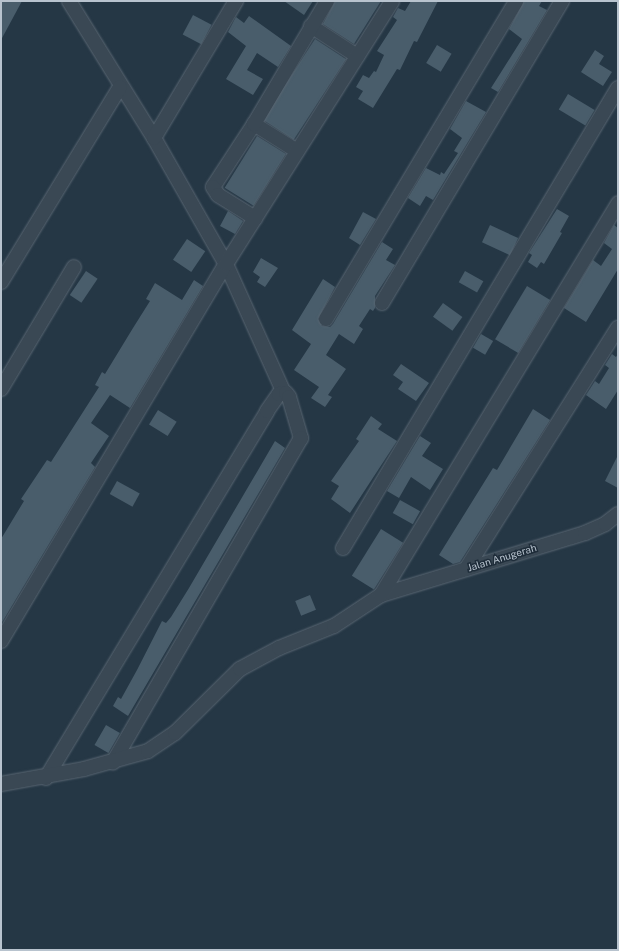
<!DOCTYPE html>
<html>
<head>
<meta charset="utf-8">
<style>
	body { margin:0 }
	#map { position:relative; width:619px; height:951px; overflow:hidden; background:#253745; font-family:"Public Sans",sans-serif }
	div>[style] { position:absolute }
	.building>* { inset:0; background:#495d6b; transform-origin:0 0 }
	.roads { filter:drop-shadow(0 0 1px #596672) drop-shadow(0 0 1px #596672) }
	.minor>* { height:14px; margin:-7px; padding:0 7px; transform-origin:7px; border-radius:7px; background:#3a4854 }
	span { translate:-50% -50%; white-space:nowrap; text-align:center; line-height:1.15; -webkit-text-stroke:3px #1f2d3a; paint-order:stroke }
	.street-label { font-size:10px; color:#b8c3ce }
	.frame { position:absolute; inset:0; border:2px solid #b8c3ce; pointer-events:none }
</style>
</head>
<body>
<div id="map">
	<div class="building">
		<div style="clip-path:polygon(1px 1px,22px 1px,1px 40px)"></div>
		<div style="clip-path:polygon(284px 1px,313px 1px,304px 15px)"></div>
		<div style="clip-path:polygon(335px 1px,381px 1px,354px 44px,323px 24px)"></div>
		<div style="clip-path:polygon(411px 1px,438px 1px,417px 42px,414px 41px,400px 70px,397px 69px,373px 108px,358px 99px,363px 91px,356px 87px,363px 75px,369px 78px,374px 71px,376px 72px,384px 55px,377px 51px,397px 20px,393px 17px,398px 8px,405px 11px)"></div>
		<div style="clip-path:polygon(524px 1px,542px 1px,539px 6px,547px 10px,498px 92px,491px 88px,522px 39px,509px 29px)"></div>
		<div style="left:193px;top:15px;width:21px;height:22px;rotate:28deg"></div>
		<div style="clip-path:polygon(249px 16px,291px 46px,278px 67px,257px 53px,247px 70px,263px 79px,253px 95px,226px 79px,246px 46px,228px 32px,236px 17px,244px 23px)"></div>
		<div style="left:315px;top:39px;width:37px;height:96px;rotate:33deg"></div>
		<div style="left:437px;top:45px;width:17px;height:21px;rotate:31deg"></div>
		<div style="clip-path:polygon(595px 50px,604px 56px,599px 64px,612px 72px,603px 86px,581px 72px)"></div>
		<div style="left:568px;top:94px;width:31px;height:18px;rotate:31deg"></div>
		<div style="clip-path:polygon(466px 101px,486px 112px,433px 200px,426px 196px,420px 206px,408px 198px,426px 168px,440px 175px,441px 172px,444px 174px,458px 153px,454px 151px,462px 138px,450px 129px)"></div>
		<div style="left:257px;top:136px;width:34px;height:61px;rotate:32deg"></div>
		<div style="clip-path:polygon(557px 209px,569px 216px,560px 232px,562px 233px,544px 264px,541px 262px,537px 268px,528px 262px,532px 255px,529px 253px)"></div>
		<div style="clip-path:polygon(228px 211px,243px 221px,235px 234px,220px 226px)"></div>
		<div style="clip-path:polygon(363px 212px,376px 219px,360px 245px,349px 238px)"></div>
		<div style="left:490px;top:225px;width:31px;height:19px;rotate:25deg"></div>
		<div style="clip-path:polygon(614px 225px,618px 228px,618px 269px,586px 322px,564px 308px,593px 260px,601px 266px,612px 249px,604px 243px)"></div>
		<div style="left:187px;top:239px;width:22px;height:25px;rotate:34deg"></div>
		<div style="clip-path:polygon(382px 242px,393px 249px,386px 260px,395px 265px,375px 296px,375px 308px,373px 311px,370px 309px,359px 326px,363px 329px,354px 344px,339px 334px,326px 355px,346px 369px,328px 395px,332px 397px,325px 407px,311px 398px,319px 387px,294px 370px,311px 344px,292px 330px,323px 279px,335px 287px,318px 319px,322px 326px,330px 327px,333px 324px)"></div>
		<div style="clip-path:polygon(261px 258px,278px 268px,265px 287px,257px 282px,260px 277px,253px 272px)"></div>
		<div style="left:86px;top:271px;width:14px;height:29px;rotate:34deg"></div>
		<div style="left:465px;top:271px;width:21px;height:13px;rotate:29deg"></div>
		<div style="clip-path:polygon(194px 280px,203px 286px,130px 408px,110px 395px,91px 423px,109px 436px,91px 463px,95px 467px,1px 624px,1px 539px,24px 501px,21px 499px,47px 460px,51px 462px,99px 387px,95px 385px,102px 372px,105px 374px,133px 328px,150px 301px,146px 299px,155px 283px,182px 300px)"></div>
		<div style="left:527px;top:286px;width:27px;height:62px;rotate:31deg"></div>
		<div style="left:443px;top:303px;width:24px;height:17px;rotate:36deg"></div>
		<div style="left:481px;top:334px;width:14px;height:16px;rotate:30deg"></div>
		<div style="clip-path:polygon(612px 354px,616px 357px,618px 354px,618px 390px,606px 409px,586px 395px,595px 381px,599px 384px,609px 368px,605px 365px)"></div>
		<div style="clip-path:polygon(401px 364px,429px 383px,416px 401px,398px 389px,403px 382px,393px 375px)"></div>
		<div style="clip-path:polygon(533px 409px,550px 420px,460px 562px,453px 564px,439px 555px,493px 468px,497px 470px)"></div>
		<div style="left:158px;top:410px;width:22px;height:17px;rotate:32deg"></div>
		<div style="clip-path:polygon(371px 416px,382px 424px,378px 429px,397px 441px,350px 513px,331px 499px,339px 486px,331px 481px,359px 441px,356px 439px)"></div>
		<div style="clip-path:polygon(420px 436px,431px 443px,422px 456px,443px 469px,430px 490px,411px 477px,399px 498px,387px 491px)"></div>
		<div style="clip-path:polygon(275px 441px,285px 448px,128px 716px,113px 706px,118px 697px,121px 699px,137px 670px,162px 621px,166px 623px,171px 617px,189px 588px)"></div>
		<div style="clip-path:polygon(618px 455px,618px 488px,605px 481px)"></div>
		<div style="left:117px;top:481px;width:26px;height:15px;rotate:29deg"></div>
		<div style="left:400px;top:500px;width:23px;height:15px;rotate:29deg"></div>
		<div style="left:381px;top:529px;width:26px;height:55px;rotate:32deg"></div>
		<div style="left:310px;top:595px;width:16px;height:16px;rotate:68deg"></div>
		<div style="left:106px;top:725px;width:16px;height:23px;rotate:30deg"></div>
	</div>
	<div class="roads">
		<div class="minor">
			<div style="left:69px;top:1px;width:161px;rotate:58.2deg"></div>
			<div style="left:154px;top:138px;width:145px;rotate:60.3deg"></div>
			<div style="left:226px;top:264px;width:141px;rotate:65.8deg"></div>
			<div style="left:311px;top:26px;width:55px;rotate:33.1deg"></div>
			<div style="left:254px;top:124px;width:75px;rotate:123.1deg"></div>
			<div style="left:213px;top:187px;width:9px;rotate:58deg"></div>
			<div style="left:218px;top:195px;width:44px;rotate:31.9deg"></div>
			<div style="left:154px;top:138px;width:160px;rotate:-59.1deg"></div>
			<div style="left:297px;top:151px;width:51px;rotate:-147.9deg"></div>
			<div style="left:254px;top:124px;width:143px;rotate:-59.3deg"></div>
			<div style="left:1px;top:282px;width:228px;rotate:-58.6deg"></div>
			<div style="left:382px;top:303px;width:352px;rotate:-59.2deg"></div>
			<div style="left:326px;top:319px;width:370px;rotate:-59.1deg"></div>
			<div style="left:1px;top:389px;width:142px;rotate:-59.1deg"></div>
			<div style="left:343px;top:548px;width:536px;rotate:-59.13deg"></div>
			<div style="left:466px;top:569px;width:285px;rotate:-57.8deg"></div>
			<div style="left:381px;top:595px;width:213px;rotate:-16.9deg"></div>
			<div style="left:585px;top:533px;width:22px;rotate:-24deg"></div>
			<div style="left:605px;top:524px;width:16px;rotate:-38deg"></div>
			<div style="left:1px;top:641px;width:439px;rotate:-59.2deg"></div>
			<div style="left:226px;top:264px;width:311px;rotate:-57.7deg"></div>
			<div style="left:46px;top:778px;width:428px;rotate:-58.9deg"></div>
			<div style="left:267px;top:411px;width:21px;rotate:-55deg"></div>
			<div style="left:279px;top:394px;width:7px;rotate:-8deg"></div>
			<div style="left:286px;top:393px;width:5px;rotate:53deg"></div>
			<div style="left:289px;top:397px;width:43px;rotate:73.7deg"></div>
			<div style="left:301px;top:438px;width:375px;rotate:120.1deg"></div>
			<div style="left:1px;top:784px;width:84px;rotate:-10.2deg"></div>
			<div style="left:84px;top:769px;width:66px;rotate:-15.7deg"></div>
			<div style="left:148px;top:751px;width:32px;rotate:-34deg"></div>
			<div style="left:175px;top:733px;width:91px;rotate:-44.6deg"></div>
			<div style="left:240px;top:669px;width:44px;rotate:-28.3deg"></div>
			<div style="left:279px;top:648px;width:59px;rotate:-21.8deg"></div>
			<div style="left:334px;top:626px;width:56px;rotate:-33.4deg"></div>
			<div style="left:381px;top:595px;width:458px;rotate:-58.8deg"></div>
		</div>
	</div>
	<div class="street-label">
		<span style="left:502px;top:558px;rotate:-17deg">Jalan Anugerah</span>
	</div>
	<div class="frame"></div>
</div>
</body>
</html>
